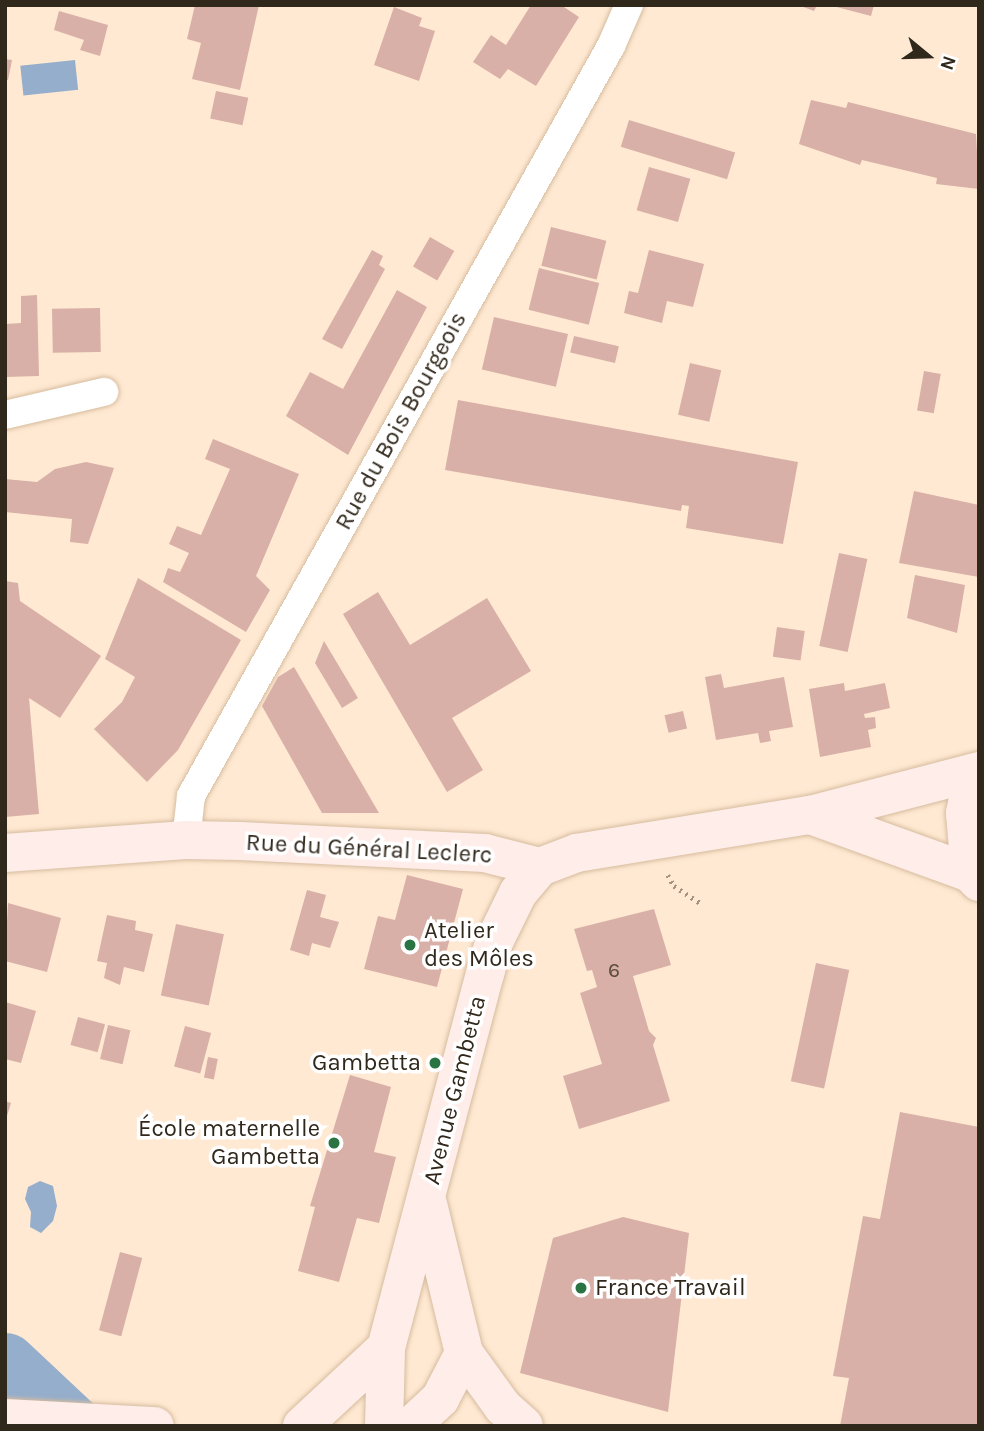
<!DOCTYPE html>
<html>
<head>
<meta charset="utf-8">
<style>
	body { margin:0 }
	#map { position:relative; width:984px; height:1431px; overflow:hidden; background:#ffe9d2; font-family:Karla,sans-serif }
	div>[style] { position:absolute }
	.water>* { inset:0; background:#94aecc; transform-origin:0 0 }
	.river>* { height:63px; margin:-31.5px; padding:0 31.5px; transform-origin:31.5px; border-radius:31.5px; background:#94aecc }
	.building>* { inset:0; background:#d8b0a7; transform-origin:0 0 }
	.path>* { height:4.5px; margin-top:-2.25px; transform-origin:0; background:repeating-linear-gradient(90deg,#a29280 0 2px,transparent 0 7px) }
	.roads { filter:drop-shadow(0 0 2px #d6bc9f) drop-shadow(0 0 2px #d6bc9f) }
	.street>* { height:28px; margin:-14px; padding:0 14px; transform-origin:14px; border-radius:14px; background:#fff }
	.secondary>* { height:38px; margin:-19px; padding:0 19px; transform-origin:19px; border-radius:19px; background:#ffedea }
	.dots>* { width:19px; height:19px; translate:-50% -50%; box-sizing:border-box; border:4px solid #fff; border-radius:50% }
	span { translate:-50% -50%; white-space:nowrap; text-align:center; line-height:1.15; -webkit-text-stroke:7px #fff; paint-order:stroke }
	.number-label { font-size:21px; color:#5b4a3f }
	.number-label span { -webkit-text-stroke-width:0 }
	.street-label { font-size:24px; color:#31281c }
	.poi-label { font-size:24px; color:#31281c }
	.left { translate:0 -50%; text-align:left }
	.right { translate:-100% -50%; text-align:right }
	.frame { position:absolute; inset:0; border:7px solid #31281c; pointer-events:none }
	.north { position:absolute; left:893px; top:21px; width:70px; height:70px; -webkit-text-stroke:5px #fff; paint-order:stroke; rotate:109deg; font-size:19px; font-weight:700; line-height:28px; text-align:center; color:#31281c }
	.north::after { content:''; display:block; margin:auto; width:24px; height:32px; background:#31281c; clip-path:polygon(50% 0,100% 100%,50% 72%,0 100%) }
</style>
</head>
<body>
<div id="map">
	<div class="water">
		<div style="left:75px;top:60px;width:30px;height:55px;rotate:84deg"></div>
		<div style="clip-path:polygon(40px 1181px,53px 1186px,57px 1206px,53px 1221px,41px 1233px,30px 1227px,31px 1212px,25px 1199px,28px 1187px)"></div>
	</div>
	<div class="river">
		<div style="left:5px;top:1364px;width:91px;rotate:43.2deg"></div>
	</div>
	<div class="building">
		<div style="clip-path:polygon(195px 5px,259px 5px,240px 90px,192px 79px,201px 43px,187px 39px)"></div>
		<div style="clip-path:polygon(531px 5px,561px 5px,579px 17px,536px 86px,508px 69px,500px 79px,473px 62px,491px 35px,506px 45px)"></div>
		<div style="clip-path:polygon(798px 5px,817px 5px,814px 11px)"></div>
		<div style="clip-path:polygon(829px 5px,874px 5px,871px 16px)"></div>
		<div style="clip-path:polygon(394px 7px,422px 18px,419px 26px,435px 31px,419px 81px,374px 65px)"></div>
		<div style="clip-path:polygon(59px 11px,108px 25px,100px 56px,80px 50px,84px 40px,54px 30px)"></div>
		<div style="clip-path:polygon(5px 59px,12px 60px,8px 80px,5px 80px)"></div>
		<div style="left:216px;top:91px;width:33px;height:28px;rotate:12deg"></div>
		<div style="clip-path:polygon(811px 100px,846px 108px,848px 102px,976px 134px,979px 189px,936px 184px,937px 178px,862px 160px,860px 165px,799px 144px)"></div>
		<div style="left:629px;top:120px;width:111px;height:28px;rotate:17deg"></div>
		<div style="left:649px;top:167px;width:43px;height:45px;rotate:16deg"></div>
		<div style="left:551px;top:227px;width:57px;height:40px;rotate:14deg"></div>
		<div style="left:430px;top:237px;width:28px;height:34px;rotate:30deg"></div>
		<div style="clip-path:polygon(372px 250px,383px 256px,379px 265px,385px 269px,342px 349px,322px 339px)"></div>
		<div style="clip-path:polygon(649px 250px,704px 264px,693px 307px,667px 301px,662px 323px,624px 313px,629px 291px,638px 293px)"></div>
		<div style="left:539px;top:268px;width:62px;height:43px;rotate:14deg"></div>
		<div style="clip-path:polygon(397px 290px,427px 307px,348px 455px,286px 416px,310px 372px,343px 389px)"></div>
		<div style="clip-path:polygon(37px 295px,39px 376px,5px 377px,5px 324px,21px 323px,21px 296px)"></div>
		<div style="left:100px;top:308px;width:44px;height:48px;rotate:89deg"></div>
		<div style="left:494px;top:317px;width:76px;height:54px;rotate:13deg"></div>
		<div style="left:574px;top:336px;width:46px;height:17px;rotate:13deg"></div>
		<div style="left:690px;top:363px;width:32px;height:53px;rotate:13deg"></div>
		<div style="left:924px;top:371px;width:17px;height:40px;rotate:10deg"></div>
		<div style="clip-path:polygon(458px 400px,798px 462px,783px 544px,686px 528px,689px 506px,682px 505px,681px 511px,445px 470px)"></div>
		<div style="clip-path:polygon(213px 439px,299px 474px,256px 576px,270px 590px,246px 632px,163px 582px,168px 568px,180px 572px,189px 553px,169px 544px,177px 526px,201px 535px,230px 469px,205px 459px)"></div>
		<div style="clip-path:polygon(86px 462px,114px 468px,88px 544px,70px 542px,72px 519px,5px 512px,5px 479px,37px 482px,55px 469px)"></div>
		<div style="clip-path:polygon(914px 491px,979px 505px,979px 577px,899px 563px)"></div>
		<div style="left:839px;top:553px;width:29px;height:95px;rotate:12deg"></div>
		<div style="clip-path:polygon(915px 575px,965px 585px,957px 633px,907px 618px)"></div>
		<div style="clip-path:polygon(138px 578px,241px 640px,178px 750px,147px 782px,94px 729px,122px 702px,135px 677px,105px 659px)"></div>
		<div style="clip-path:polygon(5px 581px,18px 583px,20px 601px,101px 656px,60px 718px,29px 698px,39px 814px,5px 817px)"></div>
		<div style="clip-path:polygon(378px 592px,410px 645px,487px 598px,531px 671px,452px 718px,483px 770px,447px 792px,343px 614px)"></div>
		<div style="left:777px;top:627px;width:28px;height:30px;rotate:8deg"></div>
		<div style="clip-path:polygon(324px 641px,358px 698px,342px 708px,315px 663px)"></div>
		<div style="clip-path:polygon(294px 667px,379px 813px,322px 813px,262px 706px,278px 677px)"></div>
		<div style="clip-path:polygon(721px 674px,724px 688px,784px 677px,793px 727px,769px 731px,771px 741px,760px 743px,758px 733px,716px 740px,705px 677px)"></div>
		<div style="clip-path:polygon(844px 683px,845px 691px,885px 683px,890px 708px,864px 714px,865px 718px,875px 717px,876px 728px,868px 730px,871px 747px,820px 757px,809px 689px)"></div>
		<div style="left:683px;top:711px;width:18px;height:19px;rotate:77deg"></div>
		<div style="clip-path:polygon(407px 875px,463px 889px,437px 987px,364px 969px,378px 916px,395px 920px)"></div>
		<div style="clip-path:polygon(307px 890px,326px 895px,320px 917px,339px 922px,330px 948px,312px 943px,309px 956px,290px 950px)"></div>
		<div style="clip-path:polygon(8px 903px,61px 918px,47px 972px,5px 961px)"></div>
		<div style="clip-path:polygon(654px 909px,671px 965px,633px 976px,649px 1031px,656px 1038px,653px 1045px,670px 1101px,579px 1129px,563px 1076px,602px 1064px,580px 993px,597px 987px,592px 970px,587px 971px,574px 929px)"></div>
		<div style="clip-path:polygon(107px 915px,136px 921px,135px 930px,153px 934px,144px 972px,124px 967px,120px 985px,104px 978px,107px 963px,97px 961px)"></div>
		<div style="left:176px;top:924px;width:49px;height:73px;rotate:12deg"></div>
		<div style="left:816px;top:963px;width:34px;height:121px;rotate:12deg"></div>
		<div style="clip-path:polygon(5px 1002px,36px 1011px,21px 1063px,5px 1059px)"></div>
		<div style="left:78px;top:1017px;width:28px;height:29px;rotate:15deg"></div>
		<div style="left:108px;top:1025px;width:23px;height:35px;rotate:13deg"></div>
		<div style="left:185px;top:1026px;width:27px;height:42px;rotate:15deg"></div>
		<div style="left:208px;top:1057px;width:10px;height:21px;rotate:11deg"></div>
		<div style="clip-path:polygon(350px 1075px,391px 1087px,374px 1152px,396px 1157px,379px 1223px,357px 1218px,339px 1282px,298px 1271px,315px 1207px,310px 1206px)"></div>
		<div style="clip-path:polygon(5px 1101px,11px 1103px,6px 1119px,5px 1119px)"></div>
		<div style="clip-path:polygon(900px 1112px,979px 1127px,979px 1426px,840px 1426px,849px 1378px,833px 1376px,863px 1216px,880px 1219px)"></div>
		<div style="clip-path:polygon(623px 1217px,689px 1233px,668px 1412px,520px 1373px,553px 1238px)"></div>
		<div style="left:120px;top:1252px;width:23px;height:81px;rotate:15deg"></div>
	</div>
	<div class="path">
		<div style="left:668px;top:875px;width:13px;rotate:61deg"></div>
		<div style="left:674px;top:886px;width:33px;rotate:33deg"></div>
	</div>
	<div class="roads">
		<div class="street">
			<div style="left:5px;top:415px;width:102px;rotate:-13.1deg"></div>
			<div style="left:186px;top:840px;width:44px;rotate:-83.5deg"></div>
			<div style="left:191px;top:796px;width:860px;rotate:-60.75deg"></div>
			<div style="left:611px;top:46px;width:45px;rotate:-66.3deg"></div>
		</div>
		<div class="secondary">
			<div style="left:973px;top:773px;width:41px;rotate:101.3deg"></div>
			<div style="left:965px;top:813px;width:60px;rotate:85.2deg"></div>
			<div style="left:970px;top:873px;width:13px;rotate:45deg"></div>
			<div style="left:810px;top:815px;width:170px;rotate:19.9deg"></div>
			<div style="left:5px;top:853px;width:181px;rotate:-4.1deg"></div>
			<div style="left:186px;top:840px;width:54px;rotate:1.1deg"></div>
			<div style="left:240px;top:841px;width:245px;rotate:2.8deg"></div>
			<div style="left:485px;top:853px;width:57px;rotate:14.3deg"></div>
			<div style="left:540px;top:867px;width:40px;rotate:-21deg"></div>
			<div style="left:577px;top:853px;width:236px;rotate:-9.3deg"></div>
			<div style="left:810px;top:815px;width:175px;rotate:-14.6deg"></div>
			<div style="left:428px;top:1204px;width:153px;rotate:76.4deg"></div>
			<div style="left:464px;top:1353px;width:67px;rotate:54.2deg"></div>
			<div style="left:503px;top:1407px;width:28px;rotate:42deg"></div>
			<div style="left:5px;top:1418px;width:150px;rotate:3.1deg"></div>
			<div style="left:302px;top:1426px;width:115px;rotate:-42.9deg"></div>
			<div style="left:384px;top:1426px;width:78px;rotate:-88.5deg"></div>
			<div style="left:386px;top:1348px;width:387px;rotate:-75.2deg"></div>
			<div style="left:485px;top:974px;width:33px;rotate:-74deg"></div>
			<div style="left:494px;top:942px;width:55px;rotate:-63.9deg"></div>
			<div style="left:518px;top:893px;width:34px;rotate:-50deg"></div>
			<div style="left:411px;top:1426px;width:40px;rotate:-43deg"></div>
			<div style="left:440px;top:1399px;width:52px;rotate:-62.4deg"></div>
		</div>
	</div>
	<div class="dots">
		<div style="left:410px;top:945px;background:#297442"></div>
		<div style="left:435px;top:1063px;background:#297442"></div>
		<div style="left:334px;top:1143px;background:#297442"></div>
		<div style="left:581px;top:1288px;background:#297442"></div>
	</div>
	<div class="number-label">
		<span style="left:614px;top:970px">6</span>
	</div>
	<div class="street-label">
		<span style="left:401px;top:421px;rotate:-61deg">Rue du Bois Bourgeois</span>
		<span style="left:369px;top:849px;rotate:3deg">Rue du Général Leclerc</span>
		<span style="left:455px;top:1090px;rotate:-76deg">Avenue Gambetta</span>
	</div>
	<div class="poi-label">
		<span class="left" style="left:424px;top:945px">Atelier<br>des Môles</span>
		<span class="right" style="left:421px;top:1063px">Gambetta</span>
		<span class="right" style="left:320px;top:1143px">École maternelle<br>Gambetta</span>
		<span class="left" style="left:595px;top:1288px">France Travail</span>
	</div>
	<div class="frame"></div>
	<div class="north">N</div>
</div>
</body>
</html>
